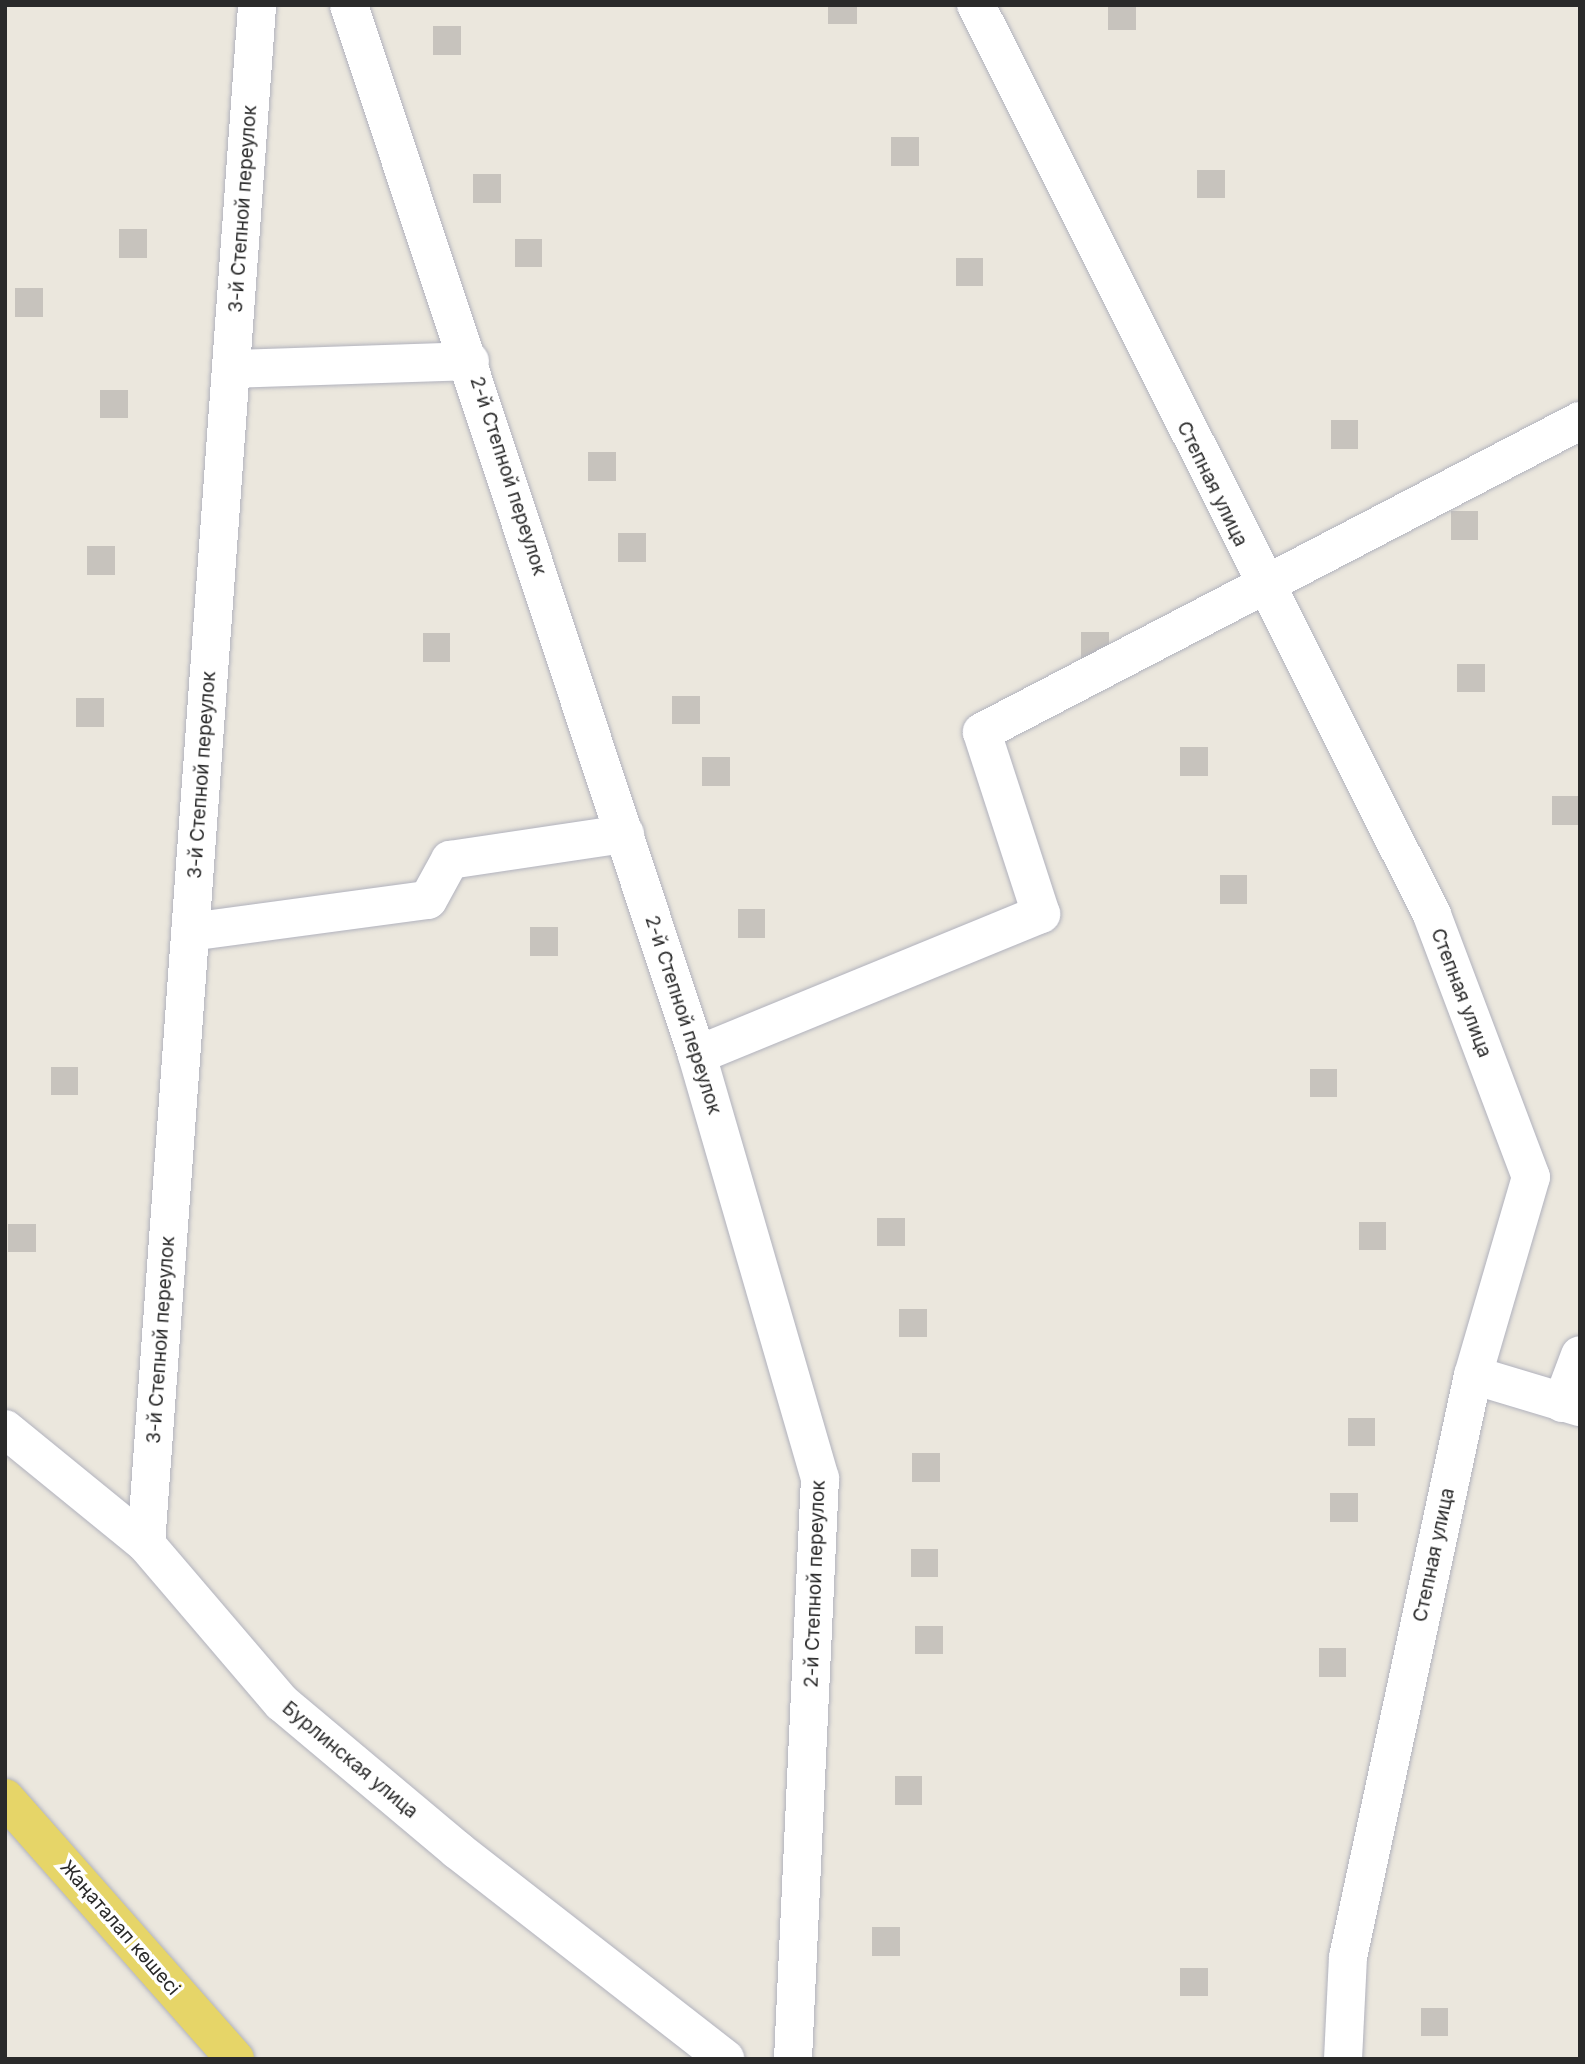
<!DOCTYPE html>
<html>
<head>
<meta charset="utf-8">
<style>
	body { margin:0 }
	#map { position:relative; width:1585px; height:2064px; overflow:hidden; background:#ebe7dd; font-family:Inter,sans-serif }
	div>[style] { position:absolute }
	.building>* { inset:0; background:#c7c3bd; transform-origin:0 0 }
	.roads { filter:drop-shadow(0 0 2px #b1b2bd) drop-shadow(0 0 2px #b1b2bd) }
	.minor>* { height:38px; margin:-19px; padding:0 19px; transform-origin:19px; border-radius:19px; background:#fff }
	.major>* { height:38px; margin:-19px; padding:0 19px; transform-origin:19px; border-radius:19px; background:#e6d568 }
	span { translate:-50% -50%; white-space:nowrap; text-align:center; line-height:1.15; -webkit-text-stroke:7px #fff; paint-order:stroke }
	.street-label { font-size:19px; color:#2a2a2a }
	.frame { position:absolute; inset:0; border:7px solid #2a2a2a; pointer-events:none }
</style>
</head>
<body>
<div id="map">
	<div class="building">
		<div style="left:828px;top:5px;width:29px;height:19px"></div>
		<div style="left:1108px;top:5px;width:28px;height:25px"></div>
		<div style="left:433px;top:26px;width:28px;height:29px"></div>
		<div style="left:891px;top:137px;width:28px;height:29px"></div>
		<div style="left:1197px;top:170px;width:28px;height:28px"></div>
		<div style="left:473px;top:174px;width:28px;height:29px"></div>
		<div style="left:119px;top:229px;width:28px;height:29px"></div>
		<div style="left:515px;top:239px;width:27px;height:28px"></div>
		<div style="left:956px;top:258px;width:27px;height:28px"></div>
		<div style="left:15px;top:288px;width:28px;height:29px"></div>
		<div style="left:100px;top:390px;width:28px;height:28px"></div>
		<div style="left:1331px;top:420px;width:27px;height:29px"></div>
		<div style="left:588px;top:452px;width:28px;height:29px"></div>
		<div style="left:1451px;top:511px;width:27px;height:29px"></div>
		<div style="left:618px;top:533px;width:28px;height:29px"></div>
		<div style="left:87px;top:546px;width:28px;height:29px"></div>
		<div style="left:1081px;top:632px;width:28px;height:29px"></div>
		<div style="left:423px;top:633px;width:27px;height:29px"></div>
		<div style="left:1457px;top:664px;width:28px;height:28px"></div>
		<div style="left:672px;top:696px;width:28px;height:28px"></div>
		<div style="left:76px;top:698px;width:28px;height:29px"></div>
		<div style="left:1180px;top:747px;width:28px;height:29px"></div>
		<div style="left:702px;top:757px;width:28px;height:29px"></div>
		<div style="left:1552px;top:796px;width:28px;height:29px"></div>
		<div style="left:1220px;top:875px;width:27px;height:29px"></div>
		<div style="left:738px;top:909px;width:27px;height:29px"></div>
		<div style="left:530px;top:927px;width:28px;height:29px"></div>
		<div style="left:51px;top:1067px;width:27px;height:28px"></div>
		<div style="left:1310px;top:1069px;width:27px;height:28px"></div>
		<div style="left:877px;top:1218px;width:28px;height:28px"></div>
		<div style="left:1359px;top:1222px;width:27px;height:28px"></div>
		<div style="left:8px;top:1224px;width:28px;height:28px"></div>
		<div style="left:899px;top:1309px;width:28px;height:28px"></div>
		<div style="left:1348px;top:1418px;width:27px;height:28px"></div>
		<div style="left:912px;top:1453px;width:28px;height:29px"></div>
		<div style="left:1330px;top:1493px;width:28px;height:29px"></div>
		<div style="left:911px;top:1549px;width:27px;height:28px"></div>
		<div style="left:915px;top:1626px;width:28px;height:28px"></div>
		<div style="left:1319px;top:1648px;width:27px;height:29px"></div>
		<div style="left:895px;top:1776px;width:27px;height:29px"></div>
		<div style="left:872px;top:1927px;width:28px;height:29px"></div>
		<div style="left:1180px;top:1968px;width:28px;height:28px"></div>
		<div style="left:1421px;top:2008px;width:27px;height:28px"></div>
	</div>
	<div class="roads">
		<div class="minor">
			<div style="left:349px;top:5px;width:1106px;rotate:71.66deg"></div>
			<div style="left:697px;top:1055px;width:441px;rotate:73.8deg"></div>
			<div style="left:820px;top:1478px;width:582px;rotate:92.66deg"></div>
			<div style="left:976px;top:5px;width:1018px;rotate:63.38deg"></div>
			<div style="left:1432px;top:915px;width:280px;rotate:69.3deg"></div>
			<div style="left:1531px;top:1177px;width:206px;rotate:106.3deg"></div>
			<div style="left:1473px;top:1375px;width:595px;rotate:102.12deg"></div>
			<div style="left:1348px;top:1957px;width:102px;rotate:92.8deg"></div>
			<div style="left:232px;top:369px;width:238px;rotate:-1.9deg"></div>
			<div style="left:190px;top:932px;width:240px;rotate:-7.7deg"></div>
			<div style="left:428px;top:900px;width:46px;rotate:-61.2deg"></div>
			<div style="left:450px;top:860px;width:177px;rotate:-8.5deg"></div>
			<div style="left:697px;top:1055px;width:372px;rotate:-22.3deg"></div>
			<div style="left:1041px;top:914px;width:191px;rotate:-108deg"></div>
			<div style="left:982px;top:732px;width:674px;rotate:-27.48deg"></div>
			<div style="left:1473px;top:1375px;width:112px;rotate:16.7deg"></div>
			<div style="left:1562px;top:1403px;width:51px;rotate:-69.4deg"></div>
			<div style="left:5px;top:1429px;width:182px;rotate:39.2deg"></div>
			<div style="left:146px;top:1544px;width:209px;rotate:49.5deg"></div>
			<div style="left:282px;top:1703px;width:229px;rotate:40deg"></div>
			<div style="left:457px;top:1850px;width:340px;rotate:37.9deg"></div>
			<div style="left:146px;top:1544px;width:1543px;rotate:-85.87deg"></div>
		</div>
		<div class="major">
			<div style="left:5px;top:1798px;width:348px;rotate:48.6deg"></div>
		</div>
	</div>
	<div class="street-label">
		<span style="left:243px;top:209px;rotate:-86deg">3-й Степной переулок</span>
		<span style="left:508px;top:476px;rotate:72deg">2-й Степной переулок</span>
		<span style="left:1212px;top:484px;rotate:64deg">Степная улица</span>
		<span style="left:202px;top:775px;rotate:-86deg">3-й Степной переулок</span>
		<span style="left:1461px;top:993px;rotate:69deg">Степная улица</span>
		<span style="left:683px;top:1015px;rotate:72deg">2-й Степной переулок</span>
		<span style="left:161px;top:1340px;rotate:-86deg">3-й Степной переулок</span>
		<span style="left:1434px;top:1555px;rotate:-78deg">Степная улица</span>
		<span style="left:815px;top:1584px;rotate:-88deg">2-й Степной переулок</span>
		<span style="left:350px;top:1760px;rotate:40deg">Бурлинская улица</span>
		<span style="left:120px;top:1928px;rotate:49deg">Жаңаталап көшесі</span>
	</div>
	<div class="frame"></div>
</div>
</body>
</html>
